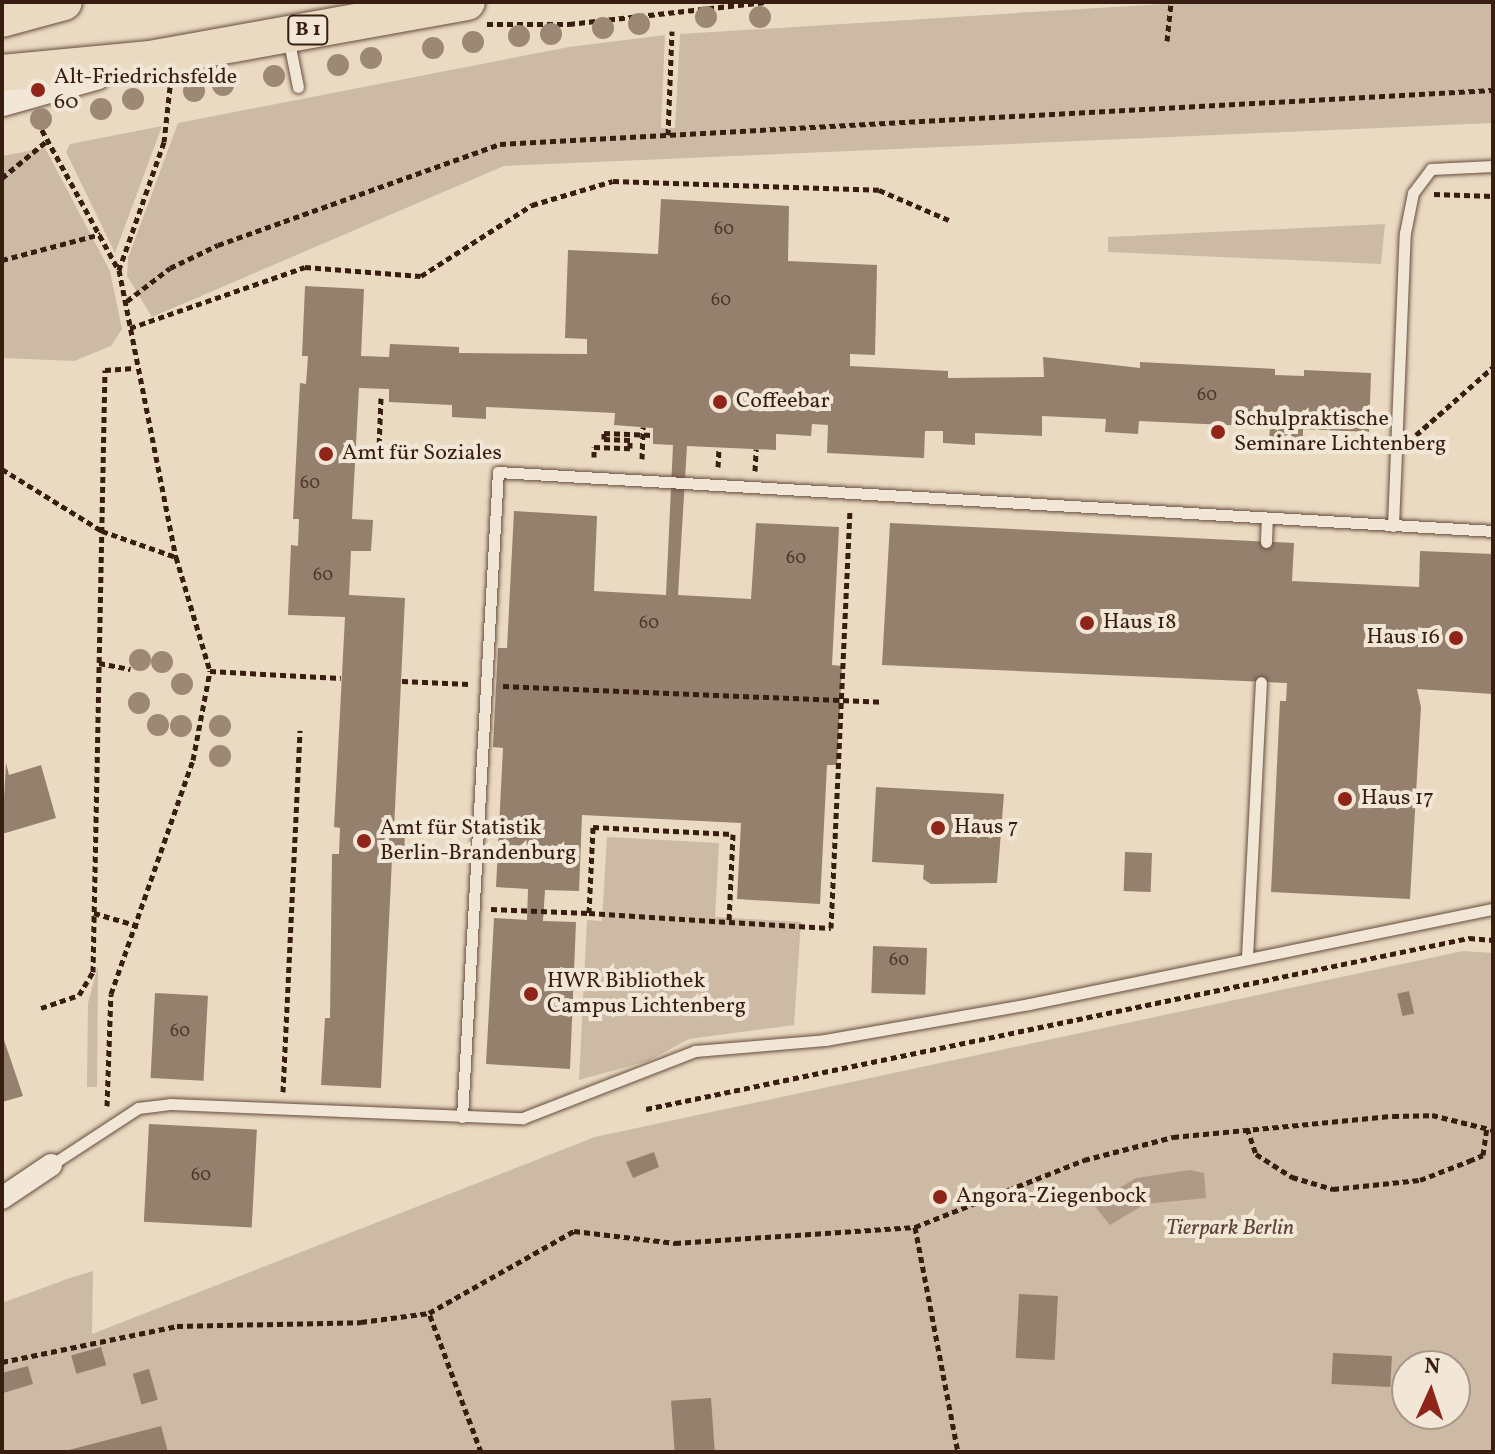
<!DOCTYPE html>
<html>
<head>
<meta charset="utf-8">
<style>
	body { margin:0 }
	#map { position:relative; width:1495px; height:1454px; overflow:hidden; background:#ebdac2; font-family:Vollkorn,serif }
	div>[style] { position:absolute }
	.green>* { inset:0; background:#cdbaa4 }
	.water>* { inset:0; background:#ae9a86 }
	.building>* { inset:0; background:#957f6d; transform-origin:0 0 }
	.path>* { height:5px; margin-top:-2.5px; transform-origin:0; background:repeating-linear-gradient(90deg,#381d11 0 6px,transparent 0 10px) }
	.roads { filter:drop-shadow(0 0 2px #654c3d) drop-shadow(0 0 2px #654c3d) }
	.lane>* { height:11px; margin:-5.5px; padding:0 5.5px; transform-origin:5.5px; border-radius:5.5px; background:#f2e7d7 }
	.street>* { height:22px; margin:-11px; padding:0 11px; transform-origin:11px; border-radius:11px; background:#f2e7d7 }
	.secondary>* { height:32px; margin:-16px; padding:0 16px; transform-origin:16px; border-radius:16px; background:#f2e7d7 }
	.primary>* { height:36px; margin:-18px; padding:0 18px; transform-origin:18px; border-radius:18px; background:#ebdac2 }
	.trees>* { width:22px; height:22px; margin:-11px; border-radius:50%; background:#9d8875 }
	.dots>* { width:22px; height:22px; translate:-50% -50%; box-sizing:border-box; border:4px solid #f2e7d7; border-radius:50% }
	span { translate:-50% -50%; white-space:nowrap; text-align:center; line-height:1.15; -webkit-text-stroke:8px #f2e7d7; paint-order:stroke }
	.number-label { font-size:18px; color:#4f3628 }
	.number-label span { -webkit-text-stroke-width:0 }
	.shield-label span { padding:2px 6px; background:#f2e7d7; border:2px solid; border-radius:6px; -webkit-text-stroke-width:0 }
	.shield-label { font-size:20px; color:#381d11; font-weight:700 }
	.poi-label { font-size:22px; color:#381d11 }
	.left { translate:0 -50%; text-align:left }
	.right { translate:-100% -50%; text-align:right }
	.park-label { font-size:22px; color:#5d4436; font-style:italic }
	.frame { position:absolute; inset:0; border:4px solid #381d11; pointer-events:none }
	.north { position:absolute; left:1391px; top:1350px; width:80px; height:80px; box-sizing:border-box; background:#f2e7d7; border:2px solid #a89688; border-radius:50%; rotate:3deg; font-size:22px; font-weight:700; line-height:32px; text-align:center; color:#381d11 }
	.north::after { content:''; display:block; margin:auto; width:28px; height:36px; background:#8f2418; clip-path:polygon(50% 0,100% 100%,50% 72%,0 100%) }
</style>
</head>
<body>
<div id="map">
	<div class="green">
		<div style="clip-path:polygon(1195px 2px,1493px 4px,1493px 123px,504px 166px,152px 317px,127px 276px,128px 258px,178px 123px,569px 47px,665px 35px,661px 128px,675px 128px,680px 34px)"></div>
		<div style="clip-path:polygon(162px 126px,115px 253px,66px 152px,70px 144px)"></div>
		<div style="clip-path:polygon(45px 148px,110px 271px,122px 329px,111px 346px,74px 361px,2px 358px,2px 156px)"></div>
		<div style="clip-path:polygon(1385px 224px,1381px 264px,1108px 252px,1108px 237px)"></div>
		<div style="clip-path:polygon(607px 837px,719px 843px,715px 917px,801px 922px,794px 1025px,689px 1039px,648px 1061px,579px 1080px,587px 920px,602px 921px)"></div>
		<div style="clip-path:polygon(evenodd,1463px 951px,1493px 953px,1493px 1452px,2px 1452px,2px 1303px,67px 1279px,93px 1271px,92px 1334px,595px 1137px,1463px 951px,1407px 1366px,1455px 1366px,1455px 1414px,1407px 1414px,1407px 1366px)"></div>
		<div style="clip-path:polygon(98px 966px,97px 1087px,87px 1087px,88px 1003px)"></div>
	</div>
	<div class="water">
		<div style="clip-path:polygon(1190px 1170px,1204px 1173px,1206px 1198px,1145px 1204px,1110px 1225px,1093px 1204px,1136px 1178px)"></div>
	</div>
	<div class="building">
		<div style="clip-path:polygon(661px 199px,789px 206px,788px 261px,877px 265px,875px 355px,850px 354px,850px 366px,948px 371px,948px 378px,1044px 377px,1043px 357px,1140px 368px,1140px 362px,1275px 369px,1275px 375px,1304px 376px,1304px 370px,1371px 373px,1369px 432px,1303px 429px,1303px 442px,1269px 440px,1270px 427px,1139px 421px,1138px 434px,1105px 432px,1106px 419px,1042px 416px,1042px 436px,975px 433px,975px 445px,943px 443px,943px 431px,925px 431px,924px 458px,827px 453px,828px 425px,812px 424px,811px 436px,776px 434px,776px 450px,687px 446px,678px 595px,751px 599px,756px 523px,839px 527px,832px 665px,842px 666px,837px 765px,827px 765px,820px 904px,737px 899px,741px 823px,582px 815px,579px 891px,545px 890px,543px 921px,576px 922px,570px 1069px,486px 1064px,494px 918px,527px 920px,528px 889px,496px 887px,503px 748px,493px 747px,498px 648px,507px 648px,514px 511px,597px 516px,594px 591px,666px 595px,673px 445px,653px 444px,653px 428px,614px 425px,615px 413px,486px 407px,486px 419px,452px 417px,452px 405px,389px 402px,389px 389px,359px 388px,352px 519px,373px 520px,371px 551px,351px 551px,349px 595px,405px 598px,394px 829px,405px 829px,404px 860px,392px 859px,381px 1088px,321px 1085px,325px 1018px,330px 1018px,332px 854px,339px 854px,340px 828px,334px 827px,345px 617px,288px 615px,291px 545px,298px 546px,299px 519px,293px 519px,300px 383px,306px 384px,308px 356px,302px 356px,305px 286px,364px 289px,361px 356px,389px 357px,390px 344px,459px 347px,459px 353px,587px 354px,587px 339px,565px 338px,568px 250px,658px 254px)"></div>
		<div style="clip-path:polygon(890px 523px,1294px 543px,1292px 581px,1419px 587px,1420px 551px,1493px 554px,1493px 694px,1417px 689px,1421px 707px,1410px 899px,1271px 892px,1280px 701px,1286px 701px,1287px 683px,882px 665px)"></div>
		<div style="clip-path:polygon(6px 763px,9px 775px,41px 765px,56px 818px,2px 834px)"></div>
		<div style="clip-path:polygon(876px 787px,1004px 794px,997px 883px,931px 884px,923px 879px,924px 865px,872px 862px)"></div>
		<div style="left:1125px;top:852px;width:27px;height:39px;rotate:2deg"></div>
		<div style="left:873px;top:946px;width:54px;height:47px;rotate:2deg"></div>
		<div style="left:1409px;top:991px;width:23px;height:12px;rotate:77deg"></div>
		<div style="left:155px;top:993px;width:53px;height:85px;rotate:3deg"></div>
		<div style="clip-path:polygon(2px 1034px,23px 1096px,2px 1102px)"></div>
		<div style="left:149px;top:1124px;width:108px;height:98px;rotate:3deg"></div>
		<div style="clip-path:polygon(654px 1152px,659px 1167px,633px 1178px,626px 1162px)"></div>
		<div style="left:1019px;top:1294px;width:39px;height:64px;rotate:3deg"></div>
		<div style="left:101px;top:1347px;width:19px;height:31px;rotate:74deg"></div>
		<div style="left:1333px;top:1353px;width:59px;height:31px;rotate:3deg"></div>
		<div style="clip-path:polygon(28px 1366px,33px 1384px,3px 1393px,2px 1373px)"></div>
		<div style="left:149px;top:1369px;width:32px;height:17px;rotate:74deg"></div>
		<div style="left:711px;top:1398px;width:54px;height:40px;rotate:86deg"></div>
		<div style="clip-path:polygon(161px 1426px,168px 1452px,65px 1452px,65px 1451px)"></div>
	</div>
	<div class="path">
		<div style="left:487px;top:24px;width:82px"></div>
		<div style="left:569px;top:24px;width:197px;rotate:-6.4deg"></div>
		<div style="left:1167px;top:41px;width:39px;rotate:-84deg"></div>
		<div style="left:170px;top:87px;width:55px;rotate:96.2deg"></div>
		<div style="left:164px;top:142px;width:136px;rotate:109.4deg"></div>
		<div style="left:119px;top:270px;width:293px;rotate:78.8deg"></div>
		<div style="left:176px;top:557px;width:119px;rotate:73.4deg"></div>
		<div style="left:210px;top:671px;width:131px;rotate:3.1deg"></div>
		<div style="left:37px;top:121px;width:169px;rotate:61.3deg"></div>
		<div style="left:668px;top:135px;width:104px;rotate:-87.8deg"></div>
		<div style="left:2px;top:178px;width:60px;rotate:-39.6deg"></div>
		<div style="left:1434px;top:194px;width:59px;rotate:1.9deg"></div>
		<div style="left:2px;top:260px;width:102px;rotate:-14.7deg"></div>
		<div style="left:127px;top:301px;width:54px;rotate:-37.5deg"></div>
		<div style="left:170px;top:268px;width:53px;rotate:-25.6deg"></div>
		<div style="left:218px;top:245px;width:300px;rotate:-19.7deg"></div>
		<div style="left:500px;top:144px;width:994px;rotate:-3.11deg"></div>
		<div style="left:130px;top:328px;width:185px;rotate:-19.2deg"></div>
		<div style="left:305px;top:267px;width:116px;rotate:4.4deg"></div>
		<div style="left:421px;top:276px;width:132px;rotate:-32.6deg"></div>
		<div style="left:532px;top:205px;width:84px;rotate:-16.5deg"></div>
		<div style="left:613px;top:181px;width:266px;rotate:1.9deg"></div>
		<div style="left:879px;top:190px;width:76px;rotate:23.2deg"></div>
		<div style="left:381px;top:398px;width:49px;rotate:92.3deg"></div>
		<div style="left:379px;top:447px;width:81px;rotate:2.8deg"></div>
		<div style="left:1416px;top:435px;width:103px;rotate:-41.4deg"></div>
		<div style="left:594px;top:457px;width:10px;rotate:-90deg"></div>
		<div style="left:594px;top:447px;width:36px;rotate:2deg"></div>
		<div style="left:630px;top:448px;width:8px;rotate:-90deg"></div>
		<div style="left:630px;top:440px;width:26px;rotate:-178deg"></div>
		<div style="left:604px;top:439px;width:6px;rotate:-90deg"></div>
		<div style="left:604px;top:433px;width:49px;rotate:2.3deg"></div>
		<div style="left:642px;top:459px;width:32px;rotate:-88deg"></div>
		<div style="left:718px;top:467px;width:19px;rotate:-87deg"></div>
		<div style="left:2px;top:469px;width:118px;rotate:31.8deg"></div>
		<div style="left:102px;top:531px;width:78px;rotate:19.4deg"></div>
		<div style="left:755px;top:471px;width:22px;rotate:-87deg"></div>
		<div style="left:99px;top:663px;width:32px;rotate:11deg"></div>
		<div style="left:402px;top:681px;width:67px;rotate:2.6deg"></div>
		<div style="left:503px;top:686px;width:379px;rotate:2.4deg"></div>
		<div style="left:491px;top:909px;width:98px;rotate:2.3deg"></div>
		<div style="left:589px;top:913px;width:86px;rotate:-87.3deg"></div>
		<div style="left:593px;top:827px;width:140px;rotate:2.9deg"></div>
		<div style="left:733px;top:834px;width:88px;rotate:92.6deg"></div>
		<div style="left:729px;top:922px;width:102px;rotate:3.4deg"></div>
		<div style="left:831px;top:928px;width:419px;rotate:-87.4deg"></div>
		<div style="left:94px;top:913px;width:47px;rotate:16.1deg"></div>
		<div style="left:589px;top:913px;width:140px;rotate:3.7deg"></div>
		<div style="left:41px;top:1008px;width:40px;rotate:-18.9deg"></div>
		<div style="left:79px;top:995px;width:27px;rotate:-59deg"></div>
		<div style="left:93px;top:972px;width:602px;rotate:-88.86deg"></div>
		<div style="left:105px;top:370px;width:29px;rotate:-4deg"></div>
		<div style="left:283px;top:1092px;width:362px;rotate:-87.3deg"></div>
		<div style="left:107px;top:1106px;width:112px;rotate:-88deg"></div>
		<div style="left:111px;top:994px;width:248px;rotate:-70.7deg"></div>
		<div style="left:193px;top:760px;width:91px;rotate:-79.2deg"></div>
		<div style="left:646px;top:1109px;width:841px;rotate:-11.74deg"></div>
		<div style="left:1469px;top:938px;width:24px;rotate:5deg"></div>
		<div style="left:1247px;top:1128px;width:28px;rotate:71deg"></div>
		<div style="left:1256px;top:1154px;width:43px;rotate:32.6deg"></div>
		<div style="left:1292px;top:1177px;width:43px;rotate:16.3deg"></div>
		<div style="left:1333px;top:1189px;width:87px;rotate:-5.9deg"></div>
		<div style="left:1420px;top:1180px;width:53px;rotate:-21.2deg"></div>
		<div style="left:1469px;top:1161px;width:15px;rotate:-23deg"></div>
		<div style="left:1483px;top:1155px;width:27px;rotate:-82deg"></div>
		<div style="left:915px;top:1227px;width:229px;rotate:79.2deg"></div>
		<div style="left:2px;top:1362px;width:179px;rotate:-11.6deg"></div>
		<div style="left:177px;top:1326px;width:184px;rotate:-1.2deg"></div>
		<div style="left:361px;top:1322px;width:69px;rotate:-7.5deg"></div>
		<div style="left:481px;top:1452px;width:148px;rotate:-110.5deg"></div>
		<div style="left:429px;top:1313px;width:167px;rotate:-29.5deg"></div>
		<div style="left:574px;top:1231px;width:102px;rotate:6.8deg"></div>
		<div style="left:675px;top:1243px;width:241px;rotate:-3.8deg"></div>
		<div style="left:915px;top:1227px;width:182px;rotate:-21.6deg"></div>
		<div style="left:1084px;top:1160px;width:92px;rotate:-14.5deg"></div>
		<div style="left:1173px;top:1137px;width:221px;rotate:-5.5deg"></div>
		<div style="left:1393px;top:1116px;width:39px;rotate:-1deg"></div>
		<div style="left:1432px;top:1115px;width:63px;rotate:13.8deg"></div>
	</div>
	<div class="roads">
		<div class="lane">
			<div style="left:288px;top:37px;width:51px;rotate:78.7deg"></div>
			<div style="left:1393px;top:526px;width:293px;rotate:-87.7deg"></div>
			<div style="left:1405px;top:233px;width:41px;rotate:-78.7deg"></div>
			<div style="left:1413px;top:193px;width:30px;rotate:-53deg"></div>
			<div style="left:1431px;top:169px;width:62px;rotate:-2.8deg"></div>
			<div style="left:1266px;top:542px;width:24px;rotate:-88deg"></div>
			<div style="left:1247px;top:957px;width:275px;rotate:-87.1deg"></div>
			<div style="left:462px;top:1117px;width:646px;rotate:-86.81deg"></div>
			<div style="left:498px;top:472px;width:997px;rotate:3.39deg"></div>
			<div style="left:51px;top:1165px;width:104px;rotate:-33.2deg"></div>
			<div style="left:138px;top:1108px;width:32px;rotate:-7deg"></div>
			<div style="left:170px;top:1104px;width:353px;rotate:2.3deg"></div>
			<div style="left:523px;top:1118px;width:185px;rotate:-21.3deg"></div>
			<div style="left:695px;top:1051px;width:130px;rotate:-4.8deg"></div>
			<div style="left:825px;top:1040px;width:207px;rotate:-10deg"></div>
			<div style="left:1029px;top:1004px;width:474px;rotate:-11.6deg"></div>
		</div>
		<div class="street">
			<div style="left:2px;top:1198px;width:59px;rotate:-34deg"></div>
		</div>
		<div class="secondary">
			<div style="left:2px;top:100px;width:97px;rotate:-15.6deg"></div>
		</div>
		<div class="primary">
			<div style="left:2px;top:19px;width:64px;rotate:-15.3deg"></div>
			<div style="left:2px;top:73px;width:149px;rotate:-5.4deg"></div>
			<div style="left:150px;top:59px;width:322px;rotate:-10.2deg"></div>
		</div>
	</div>
	<div class="trees">
		<div style="left:706px;top:17px"></div>
		<div style="left:760px;top:17px"></div>
		<div style="left:639px;top:24px"></div>
		<div style="left:603px;top:28px"></div>
		<div style="left:551px;top:34px"></div>
		<div style="left:519px;top:36px"></div>
		<div style="left:473px;top:42px"></div>
		<div style="left:433px;top:48px"></div>
		<div style="left:371px;top:58px"></div>
		<div style="left:338px;top:65px"></div>
		<div style="left:274px;top:76px"></div>
		<div style="left:223px;top:85px"></div>
		<div style="left:194px;top:91px"></div>
		<div style="left:133px;top:99px"></div>
		<div style="left:101px;top:109px"></div>
		<div style="left:41px;top:119px"></div>
		<div style="left:140px;top:660px"></div>
		<div style="left:162px;top:662px"></div>
		<div style="left:182px;top:684px"></div>
		<div style="left:139px;top:703px"></div>
		<div style="left:158px;top:725px"></div>
		<div style="left:181px;top:726px"></div>
		<div style="left:220px;top:726px"></div>
		<div style="left:220px;top:756px"></div>
	</div>
	<div class="dots">
		<div style="left:38px;top:90px;background:#8f2418"></div>
		<div style="left:720px;top:402px;background:#8f2418"></div>
		<div style="left:1218px;top:432px;background:#8f2418"></div>
		<div style="left:326px;top:454px;background:#8f2418"></div>
		<div style="left:1087px;top:623px;background:#8f2418"></div>
		<div style="left:1456px;top:638px;background:#8f2418"></div>
		<div style="left:1345px;top:799px;background:#8f2418"></div>
		<div style="left:938px;top:828px;background:#8f2418"></div>
		<div style="left:364px;top:841px;background:#8f2418"></div>
		<div style="left:531px;top:994px;background:#8f2418"></div>
		<div style="left:940px;top:1197px;background:#8f2418"></div>
	</div>
	<div class="number-label">
		<span style="left:724px;top:230px">60</span>
		<span style="left:721px;top:301px">60</span>
		<span style="left:1207px;top:396px">60</span>
		<span style="left:310px;top:484px">60</span>
		<span style="left:796px;top:559px">60</span>
		<span style="left:323px;top:576px">60</span>
		<span style="left:649px;top:624px">60</span>
		<span style="left:899px;top:961px">60</span>
		<span style="left:180px;top:1032px">60</span>
		<span style="left:201px;top:1176px">60</span>
	</div>
	<div class="shield-label">
		<span style="left:308px;top:30px">B 1</span>
	</div>
	<div class="poi-label">
		<span class="left" style="left:54px;top:90px">Alt-Friedrichsfelde<br>60</span>
		<span class="left" style="left:736px;top:402px">Coffeebar</span>
		<span class="left" style="left:1234px;top:432px">Schulpraktische<br>Seminare Lichtenberg</span>
		<span class="left" style="left:342px;top:454px">Amt für Soziales</span>
		<span class="left" style="left:1103px;top:623px">Haus 18</span>
		<span class="right" style="left:1440px;top:638px">Haus 16</span>
		<span class="left" style="left:1361px;top:799px">Haus 17</span>
		<span class="left" style="left:380px;top:841px">Amt für Statistik<br>Berlin-Brandenburg</span>
		<span class="left" style="left:954px;top:828px">Haus 7</span>
		<span class="left" style="left:547px;top:994px">HWR Bibliothek<br>Campus Lichtenberg</span>
		<span class="left" style="left:956px;top:1197px">Angora-Ziegenbock</span>
	</div>
	<div class="park-label">
		<span style="left:1230px;top:1229px">Tierpark Berlin</span>
	</div>
	<div class="frame"></div>
	<div class="north">N</div>
</div>
</body>
</html>
